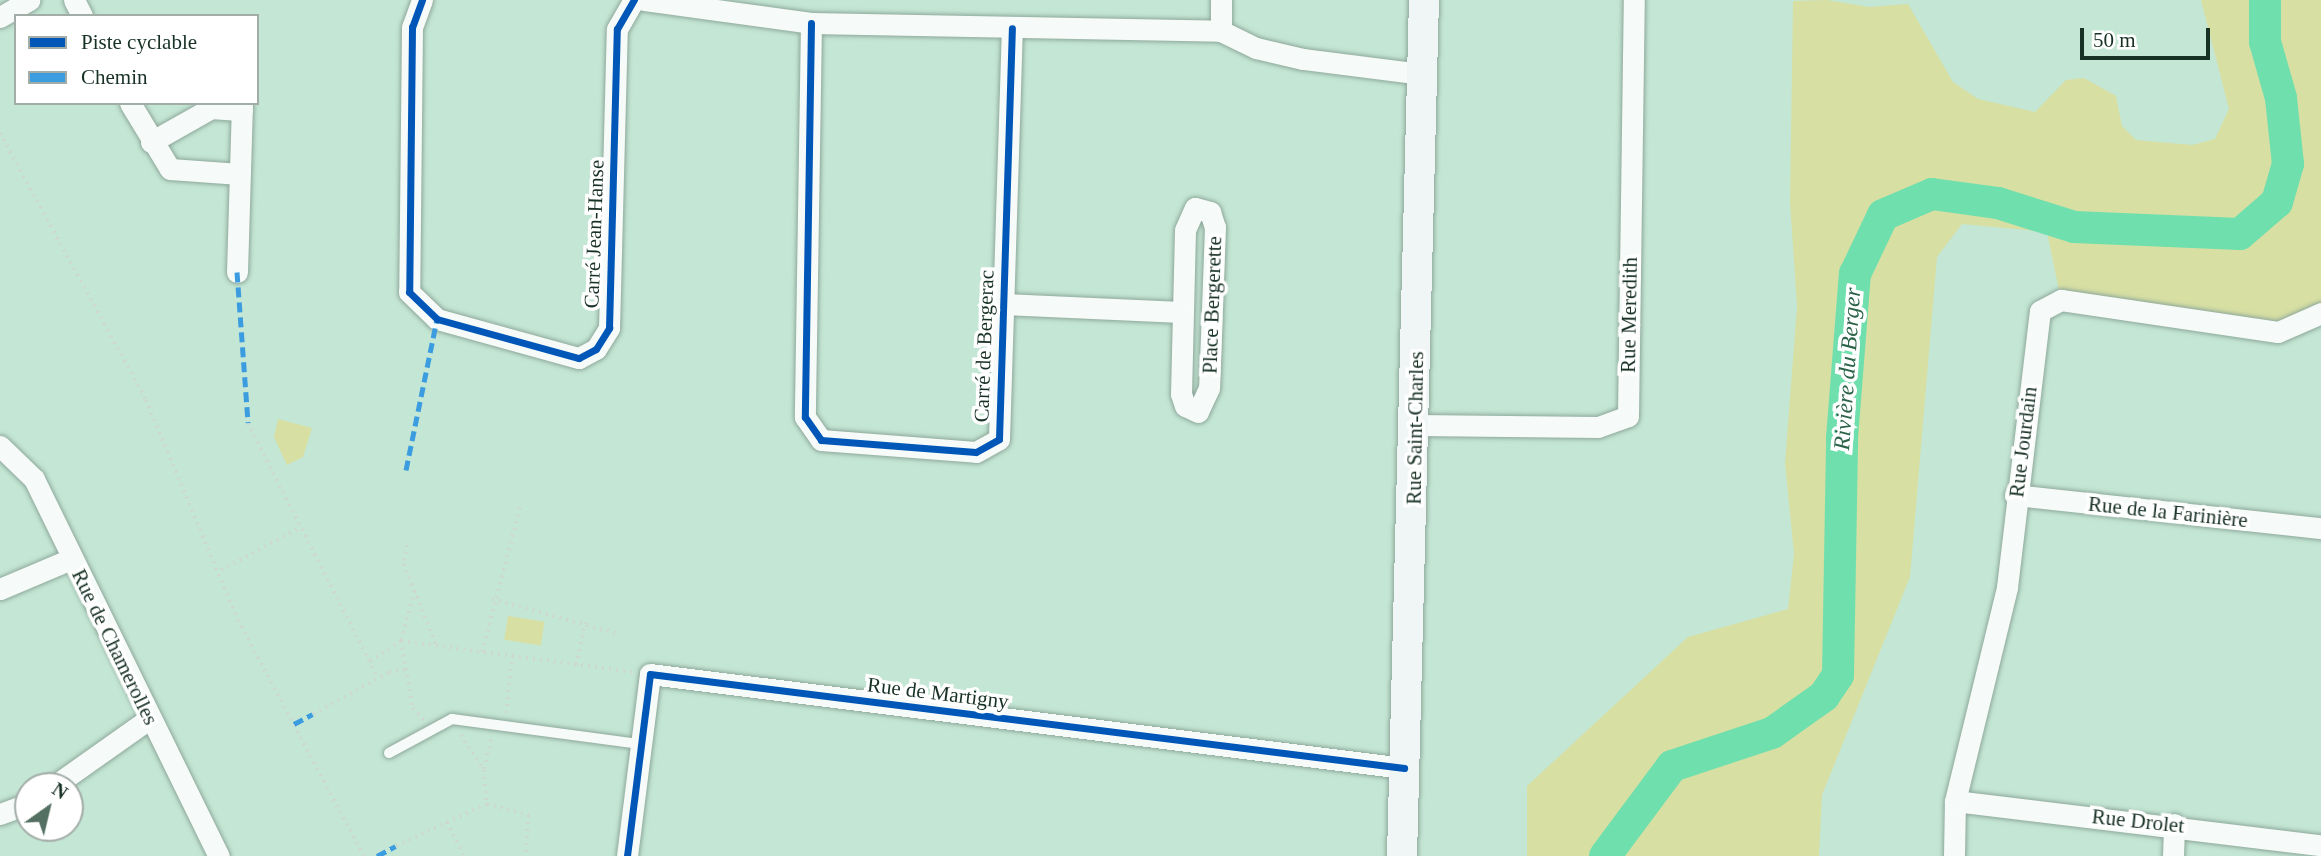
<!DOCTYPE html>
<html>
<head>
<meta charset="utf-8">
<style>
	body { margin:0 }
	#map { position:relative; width:2321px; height:856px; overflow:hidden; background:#c4e6d4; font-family:"Times New Roman",serif }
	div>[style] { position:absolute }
	.green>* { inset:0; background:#d7dfa3; transform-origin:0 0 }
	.river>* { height:32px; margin:-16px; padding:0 16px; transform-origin:16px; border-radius:16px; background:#6fdfae }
	.path>* { height:3.5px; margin-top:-1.75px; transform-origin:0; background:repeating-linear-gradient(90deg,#ced8d3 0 2px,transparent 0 7px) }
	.roads { filter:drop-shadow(0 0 2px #8ea89b) drop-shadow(0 0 2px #8ea89b) }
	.lane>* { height:10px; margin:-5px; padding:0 5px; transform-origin:5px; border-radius:5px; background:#f6fbf9 }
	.street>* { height:21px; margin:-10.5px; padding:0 10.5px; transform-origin:10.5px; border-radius:10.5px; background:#f6fbf9 }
	.secondary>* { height:30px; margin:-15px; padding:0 15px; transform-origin:15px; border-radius:15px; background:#f0f5f6 }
	.quiet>* { height:5px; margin-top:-2.5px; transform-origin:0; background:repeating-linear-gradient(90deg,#3b9de0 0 10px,transparent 0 15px) }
	.cycleway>* { height:7px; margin:-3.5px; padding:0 3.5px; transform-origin:3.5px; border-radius:3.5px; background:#0057b8 }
	span { translate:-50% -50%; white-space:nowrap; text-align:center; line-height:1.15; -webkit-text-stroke:7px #fff; paint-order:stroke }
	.street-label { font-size:21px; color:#183125 }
	.water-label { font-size:23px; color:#2c6349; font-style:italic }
	.legend { position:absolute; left:14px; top:14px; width:245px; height:91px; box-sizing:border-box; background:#fff; border:2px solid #a3ada8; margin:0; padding:9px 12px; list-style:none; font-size:21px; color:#183125 }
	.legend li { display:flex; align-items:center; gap:14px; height:35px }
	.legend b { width:35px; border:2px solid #a3ada8 }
	.north { position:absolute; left:14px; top:772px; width:70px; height:70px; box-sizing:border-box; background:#fff; border:2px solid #a3ada8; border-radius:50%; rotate:34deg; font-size:19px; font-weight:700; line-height:28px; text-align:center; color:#183125 }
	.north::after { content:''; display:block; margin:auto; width:24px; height:32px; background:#547062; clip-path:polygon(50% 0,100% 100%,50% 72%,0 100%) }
	.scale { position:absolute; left:2080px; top:28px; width:130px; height:32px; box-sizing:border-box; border:4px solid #183125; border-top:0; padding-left:9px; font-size:21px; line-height:24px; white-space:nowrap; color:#183125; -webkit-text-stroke:5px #fff; paint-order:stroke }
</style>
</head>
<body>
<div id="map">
	<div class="green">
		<div style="clip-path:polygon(1827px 0,1869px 7px,1908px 4px,1953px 82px,1978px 99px,2035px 112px,2066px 80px,2084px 78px,2116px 96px,2122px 126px,2136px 140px,2192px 145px,2215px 139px,2229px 109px,2201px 0,2321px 0,2321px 313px,2278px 332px,2061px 300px,2047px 232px,1962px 224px,1937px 257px,1910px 577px,1822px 795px,1819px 856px,1527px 856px,1527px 786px,1688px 637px,1788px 609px,1794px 554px,1785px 463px,1797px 306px,1790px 202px,1793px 1px)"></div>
		<div style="clip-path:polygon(278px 419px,312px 428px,303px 457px,287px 465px,274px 437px)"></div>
		<div style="left:508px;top:616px;width:37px;height:24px;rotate:9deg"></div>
	</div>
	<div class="river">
		<div style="left:1605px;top:856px;width:112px;rotate:-53.3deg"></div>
		<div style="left:1672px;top:766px;width:105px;rotate:-18.3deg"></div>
		<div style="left:1772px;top:733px;width:64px;rotate:-35.4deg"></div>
		<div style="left:1824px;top:696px;width:25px;rotate:-56deg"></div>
		<div style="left:1838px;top:675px;width:237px;rotate:-89deg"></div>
		<div style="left:1842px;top:438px;width:165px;rotate:-85.5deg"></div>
		<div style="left:1855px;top:274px;width:65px;rotate:-64.6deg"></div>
		<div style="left:1883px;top:215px;width:53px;rotate:-23.2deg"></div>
		<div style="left:1932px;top:194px;width:67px;rotate:7.8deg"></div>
		<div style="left:1998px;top:203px;width:80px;rotate:17.5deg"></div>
		<div style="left:2074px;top:227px;width:166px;rotate:2.4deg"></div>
		<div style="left:2240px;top:234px;width:49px;rotate:-40.9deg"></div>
		<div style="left:2277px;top:202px;width:40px;rotate:-74deg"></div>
		<div style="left:2288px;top:164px;width:66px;rotate:-96.1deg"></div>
		<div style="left:2281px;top:98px;width:58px;rotate:-105.9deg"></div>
		<div style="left:2265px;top:42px;width:42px;rotate:-90deg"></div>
	</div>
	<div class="path">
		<div style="left:0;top:133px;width:304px;rotate:61.3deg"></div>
		<div style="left:146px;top:400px;width:238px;rotate:67.3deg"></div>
		<div style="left:238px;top:620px;width:268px;rotate:61.9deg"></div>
		<div style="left:248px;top:423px;width:286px;rotate:63deg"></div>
		<div style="left:407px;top:545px;width:19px;rotate:99deg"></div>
		<div style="left:404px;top:564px;width:87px;rotate:68.4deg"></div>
		<div style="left:221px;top:570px;width:91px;rotate:-28.3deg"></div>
		<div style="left:415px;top:591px;width:52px;rotate:105.6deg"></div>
		<div style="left:401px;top:641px;width:68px;rotate:79.8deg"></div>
		<div style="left:413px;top:708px;width:18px;rotate:47deg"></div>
		<div style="left:492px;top:599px;width:132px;rotate:15.4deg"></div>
		<div style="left:482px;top:652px;width:154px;rotate:-75.3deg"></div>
		<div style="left:370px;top:661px;width:37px;rotate:-33deg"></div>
		<div style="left:401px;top:641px;width:233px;rotate:7.6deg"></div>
		<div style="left:576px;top:665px;width:43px;rotate:-77.9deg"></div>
		<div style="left:506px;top:713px;width:57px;rotate:-84deg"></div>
		<div style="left:313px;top:714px;width:87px;rotate:-28.9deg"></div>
		<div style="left:389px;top:672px;width:17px;rotate:-7deg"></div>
		<div style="left:461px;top:735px;width:42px;rotate:56.7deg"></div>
		<div style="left:484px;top:770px;width:34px;rotate:85deg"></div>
		<div style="left:484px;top:769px;width:35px;rotate:-77deg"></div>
		<div style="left:447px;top:822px;width:38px;rotate:63deg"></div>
		<div style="left:396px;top:846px;width:100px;rotate:-24.8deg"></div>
		<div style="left:487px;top:804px;width:43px;rotate:14.7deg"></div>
		<div style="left:529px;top:815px;width:41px;rotate:94.2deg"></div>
	</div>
	<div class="roads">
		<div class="lane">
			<div style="left:389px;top:753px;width:72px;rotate:-28.4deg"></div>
			<div style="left:452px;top:719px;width:190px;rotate:7.6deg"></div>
		</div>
		<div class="street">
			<div style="left:74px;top:0;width:18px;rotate:63deg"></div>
			<div style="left:422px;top:0;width:29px;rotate:110deg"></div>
			<div style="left:412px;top:27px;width:265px;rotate:90.6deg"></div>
			<div style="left:409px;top:292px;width:39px;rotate:44deg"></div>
			<div style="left:437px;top:319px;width:147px;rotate:15.4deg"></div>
			<div style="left:579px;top:358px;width:19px;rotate:-28deg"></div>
			<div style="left:596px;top:349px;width:25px;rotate:-58deg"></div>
			<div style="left:609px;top:328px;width:299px;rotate:-88.5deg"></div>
			<div style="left:617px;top:29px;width:34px;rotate:-60deg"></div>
			<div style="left:644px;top:0;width:169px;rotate:7.8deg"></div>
			<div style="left:811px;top:23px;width:410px;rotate:1.1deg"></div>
			<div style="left:1221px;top:31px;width:39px;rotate:26deg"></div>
			<div style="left:1256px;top:48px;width:48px;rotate:13.2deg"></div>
			<div style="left:1303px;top:59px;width:120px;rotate:7.2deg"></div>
			<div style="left:0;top:17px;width:34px;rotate:-30deg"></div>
			<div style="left:811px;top:23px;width:394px;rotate:90.9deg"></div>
			<div style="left:805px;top:417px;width:28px;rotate:55deg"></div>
			<div style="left:821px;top:440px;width:155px;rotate:4.4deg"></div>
			<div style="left:976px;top:452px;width:26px;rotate:-29deg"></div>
			<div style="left:999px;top:439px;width:411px;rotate:-88.2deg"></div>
			<div style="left:1221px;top:31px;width:31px;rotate:-90deg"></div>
			<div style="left:130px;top:103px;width:77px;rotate:58.8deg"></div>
			<div style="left:170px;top:169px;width:70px;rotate:4.1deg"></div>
			<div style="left:151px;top:142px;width:69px;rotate:-29.5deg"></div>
			<div style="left:211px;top:108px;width:31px;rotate:4deg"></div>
			<div style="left:1195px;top:208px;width:16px;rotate:15deg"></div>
			<div style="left:1210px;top:212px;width:16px;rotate:72deg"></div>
			<div style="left:1215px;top:227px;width:161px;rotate:92.1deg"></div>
			<div style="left:1209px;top:388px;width:26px;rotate:115deg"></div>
			<div style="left:1198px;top:412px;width:14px;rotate:-155deg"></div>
			<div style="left:1185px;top:406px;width:13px;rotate:-108deg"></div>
			<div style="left:1181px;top:394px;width:164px;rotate:-88.6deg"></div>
			<div style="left:1185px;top:230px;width:24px;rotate:-66deg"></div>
			<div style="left:237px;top:272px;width:169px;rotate:-88.3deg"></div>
			<div style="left:1003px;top:304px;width:179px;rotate:2.6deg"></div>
			<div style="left:1416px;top:425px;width:182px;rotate:0.6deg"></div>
			<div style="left:1598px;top:427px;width:32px;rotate:-20deg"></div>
			<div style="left:1628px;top:416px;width:416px;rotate:-89.2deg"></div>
			<div style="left:0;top:446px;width:47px;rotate:44.1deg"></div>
			<div style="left:34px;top:479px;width:420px;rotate:63.9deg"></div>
			<div style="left:2015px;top:495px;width:308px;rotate:6.2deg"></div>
			<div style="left:0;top:589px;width:77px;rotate:-22.9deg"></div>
			<div style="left:54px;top:786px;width:118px;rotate:-35.3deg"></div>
			<div style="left:1955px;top:801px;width:369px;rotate:6.9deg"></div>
			<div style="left:0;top:814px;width:30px;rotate:-20deg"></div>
			<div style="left:627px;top:856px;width:183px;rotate:-82.8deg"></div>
			<div style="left:650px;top:674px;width:760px;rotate:7.11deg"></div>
			<div style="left:1954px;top:856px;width:55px;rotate:-89deg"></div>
			<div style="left:1955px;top:801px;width:220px;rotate:-76.3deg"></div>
			<div style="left:2007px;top:587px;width:278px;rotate:-83.2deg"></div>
			<div style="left:2040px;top:311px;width:24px;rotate:-28deg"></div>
			<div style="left:2061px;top:300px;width:219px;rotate:8.4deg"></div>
			<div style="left:2278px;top:332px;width:47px;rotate:-23.8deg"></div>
			<div style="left:2173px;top:856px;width:32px;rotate:-88deg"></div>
		</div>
		<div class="secondary">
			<div style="left:1402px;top:856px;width:856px;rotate:-88.53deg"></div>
		</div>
	</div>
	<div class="quiet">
		<div style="left:237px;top:272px;width:151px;rotate:85.8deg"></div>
		<div style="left:406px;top:470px;width:154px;rotate:-78.4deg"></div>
		<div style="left:294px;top:724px;width:21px;rotate:-28deg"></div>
		<div style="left:377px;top:856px;width:21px;rotate:-28deg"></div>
	</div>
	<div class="cycleway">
		<div style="left:422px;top:0;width:29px;rotate:110deg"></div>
		<div style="left:412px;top:27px;width:265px;rotate:90.6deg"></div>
		<div style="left:409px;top:292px;width:39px;rotate:44deg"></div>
		<div style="left:437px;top:319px;width:147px;rotate:15.4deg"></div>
		<div style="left:579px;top:358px;width:19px;rotate:-28deg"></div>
		<div style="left:596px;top:349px;width:25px;rotate:-58deg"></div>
		<div style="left:609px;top:328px;width:299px;rotate:-88.5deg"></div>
		<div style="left:617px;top:29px;width:34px;rotate:-60deg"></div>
		<div style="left:811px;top:23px;width:394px;rotate:90.9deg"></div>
		<div style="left:805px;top:417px;width:28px;rotate:55deg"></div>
		<div style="left:821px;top:440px;width:155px;rotate:4.4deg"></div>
		<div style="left:976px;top:452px;width:26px;rotate:-29deg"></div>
		<div style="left:999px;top:439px;width:411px;rotate:-88.2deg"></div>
		<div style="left:627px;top:856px;width:183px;rotate:-82.8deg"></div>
		<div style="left:650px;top:674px;width:760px;rotate:7.11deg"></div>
	</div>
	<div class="street-label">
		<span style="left:594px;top:234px;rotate:-88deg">Carré Jean-Hanse</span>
		<span style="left:1212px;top:305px;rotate:-88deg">Place Bergerette</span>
		<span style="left:1629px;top:315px;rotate:-89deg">Rue Meredith</span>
		<span style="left:984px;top:346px;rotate:-88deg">Carré de Bergerac</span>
		<span style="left:1415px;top:428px;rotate:-89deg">Rue Saint-Charles</span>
		<span style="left:2023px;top:442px;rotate:-83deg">Rue Jourdain</span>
		<span style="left:2168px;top:512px;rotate:6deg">Rue de la Farinière</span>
		<span style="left:115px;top:647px;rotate:64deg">Rue de Chamerolles</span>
		<span style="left:938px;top:693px;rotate:7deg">Rue de Martigny</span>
		<span style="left:2138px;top:821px;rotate:6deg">Rue Drolet</span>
	</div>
	<div class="water-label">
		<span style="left:1848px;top:369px;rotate:-86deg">Rivière du Berger</span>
	</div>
	<ul class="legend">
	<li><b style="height:9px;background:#0057b8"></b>Piste cyclable</li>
	<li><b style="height:9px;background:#3b9de0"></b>Chemin</li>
	</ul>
	<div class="north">N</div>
	<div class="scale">50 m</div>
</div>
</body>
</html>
